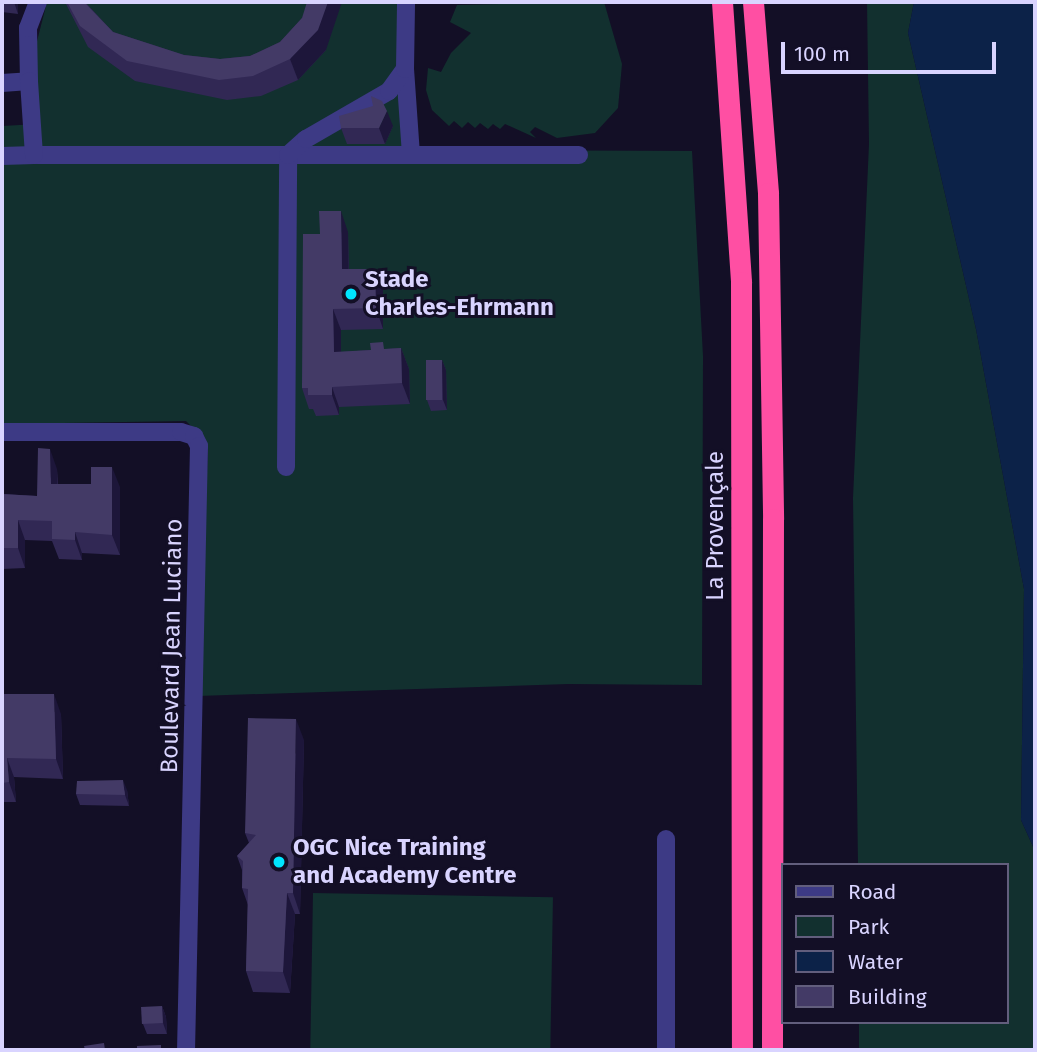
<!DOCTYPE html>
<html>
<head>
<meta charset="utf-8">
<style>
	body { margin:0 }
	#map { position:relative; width:1037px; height:1052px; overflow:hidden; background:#130f26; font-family:"Fira Sans",sans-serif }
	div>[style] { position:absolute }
	.green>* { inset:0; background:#12302f; transform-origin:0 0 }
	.water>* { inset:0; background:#0c2248 }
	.minor>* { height:18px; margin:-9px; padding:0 9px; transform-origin:9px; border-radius:9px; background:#3d3a85 }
	.highway>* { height:21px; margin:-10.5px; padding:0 10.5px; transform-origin:10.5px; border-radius:10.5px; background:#ff4fa3 }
	.wall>* { inset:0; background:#312854 }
	.shaded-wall>* { inset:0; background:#1d163a }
	.building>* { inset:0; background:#433a66; transform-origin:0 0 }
	.dots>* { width:19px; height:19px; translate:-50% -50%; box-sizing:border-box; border:4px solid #130f26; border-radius:50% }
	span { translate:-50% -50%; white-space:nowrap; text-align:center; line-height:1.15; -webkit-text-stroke:6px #130f26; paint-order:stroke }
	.poi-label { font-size:24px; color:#d9d4ff; font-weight:700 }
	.left { translate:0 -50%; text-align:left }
	.street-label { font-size:24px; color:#d9d4ff }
	.frame { position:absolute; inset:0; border:4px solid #d9d4ff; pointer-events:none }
	.legend { position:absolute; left:781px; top:863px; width:228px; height:161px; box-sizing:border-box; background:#130f26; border:2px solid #625e7d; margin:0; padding:9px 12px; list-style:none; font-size:21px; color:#d9d4ff }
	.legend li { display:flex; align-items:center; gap:14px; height:35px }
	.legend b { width:35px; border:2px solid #625e7d }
	.scale { position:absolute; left:781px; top:42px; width:215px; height:32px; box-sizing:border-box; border:4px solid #d9d4ff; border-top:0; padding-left:9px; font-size:21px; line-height:24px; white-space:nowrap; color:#d9d4ff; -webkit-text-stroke:5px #130f26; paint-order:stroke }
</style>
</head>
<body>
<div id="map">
	<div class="green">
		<div style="clip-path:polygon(47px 2px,414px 2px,414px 150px,692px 151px,703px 356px,702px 685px,568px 684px,198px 696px,208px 448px,203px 438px,186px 421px,2px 424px,2px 126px,38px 124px,34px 53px)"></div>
		<div style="clip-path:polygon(596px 2px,604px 2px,622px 64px,618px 108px,595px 133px,557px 138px,535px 127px,530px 132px,536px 138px,505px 124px,500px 129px,493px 124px,488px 129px,480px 123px,475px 128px,468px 122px,462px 128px,454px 121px,449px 126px,432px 110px,426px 90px,428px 68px,441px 72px,451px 53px,471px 33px,450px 22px,457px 5px)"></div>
		<div style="clip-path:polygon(867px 2px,914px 2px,908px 33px,976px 329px,1024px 589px,1021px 820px,1035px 851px,1035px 1050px,859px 1050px,859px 1022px,1007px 1022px,1007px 865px,858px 865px,853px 498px,869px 144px)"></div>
		<div style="left:313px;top:893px;width:240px;height:157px;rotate:1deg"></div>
	</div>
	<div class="water">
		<div style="clip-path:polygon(914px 2px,1035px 2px,1035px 851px,1021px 820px,1024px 589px,976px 329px,908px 33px)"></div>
	</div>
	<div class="minor">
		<div style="left:405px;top:69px;width:86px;rotate:86deg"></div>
		<div style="left:2px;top:83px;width:27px;rotate:-4deg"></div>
		<div style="left:29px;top:81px;width:53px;rotate:-91.1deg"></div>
		<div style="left:28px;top:28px;width:28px;rotate:-69deg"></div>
		<div style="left:34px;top:155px;width:545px"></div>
		<div style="left:2px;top:156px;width:32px;rotate:-2deg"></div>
		<div style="left:34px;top:155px;width:74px;rotate:-93.9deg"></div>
		<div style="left:2px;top:432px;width:179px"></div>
		<div style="left:181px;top:432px;width:14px;rotate:17deg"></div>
		<div style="left:194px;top:436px;width:11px;rotate:63deg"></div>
		<div style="left:199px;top:446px;width:604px;rotate:91.23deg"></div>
		<div style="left:286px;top:467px;width:312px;rotate:-89.6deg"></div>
		<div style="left:288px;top:155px;width:24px;rotate:-42deg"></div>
		<div style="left:306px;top:139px;width:96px;rotate:-30deg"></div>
		<div style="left:389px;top:91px;width:27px;rotate:-54deg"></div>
		<div style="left:405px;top:69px;width:67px;rotate:-89.1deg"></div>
		<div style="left:666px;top:1050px;width:211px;rotate:-90deg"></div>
	</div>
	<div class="highway">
		<div style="left:722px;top:2px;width:281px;rotate:86.1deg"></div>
		<div style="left:741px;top:282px;width:768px;rotate:89.93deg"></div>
		<div style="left:753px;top:2px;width:192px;rotate:85.5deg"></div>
		<div style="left:768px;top:193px;width:326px;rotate:89.1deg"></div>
		<div style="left:773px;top:519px;width:531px;rotate:90.11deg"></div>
	</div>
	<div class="wall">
		<div style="clip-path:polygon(2px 2px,18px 2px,18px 14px,2px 12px)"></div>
		<div style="clip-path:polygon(65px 2px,85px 2px,113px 32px,184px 55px,220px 59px,250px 56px,280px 42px,302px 18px,326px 50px,298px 80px,261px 96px,227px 100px,135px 81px,88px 47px)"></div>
		<div style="clip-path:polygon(393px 126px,385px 144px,347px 144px,341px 128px)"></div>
		<div style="clip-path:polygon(348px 232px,349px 269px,383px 289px,383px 329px,341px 330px,341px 352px,401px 348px,409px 369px,410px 404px,339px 407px,339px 415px,316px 416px,313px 409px,309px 409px,302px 388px,320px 234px)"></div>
		<div style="clip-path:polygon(442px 360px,446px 370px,447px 410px,431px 411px,427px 400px)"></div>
		<div style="clip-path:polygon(57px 469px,58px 484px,120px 487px,120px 555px,82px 553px,82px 560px,59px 559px,52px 541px,25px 540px,25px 568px,2px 569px,2px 494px,37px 496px)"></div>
		<div style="clip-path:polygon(2px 694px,61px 714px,63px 779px,14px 777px,16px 802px,2px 802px)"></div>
		<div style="clip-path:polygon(304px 740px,300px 914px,295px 914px,290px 993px,253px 992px,246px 971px,248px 905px,242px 888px,242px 870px,237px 856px,249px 843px,245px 833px)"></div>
		<div style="clip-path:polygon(127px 790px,129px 806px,80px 805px,76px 794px)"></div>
		<div style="clip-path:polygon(162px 1006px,166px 1017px,167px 1034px,147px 1034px,143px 1024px)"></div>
	</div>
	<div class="shaded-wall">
		<div style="clip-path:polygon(14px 2px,18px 2px,18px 14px)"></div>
		<div style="clip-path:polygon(328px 2px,342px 2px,326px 50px,298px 80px,290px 59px)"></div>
		<div style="clip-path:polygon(387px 111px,393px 126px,385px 144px,379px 128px)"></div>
		<div style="clip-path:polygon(341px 211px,348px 232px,349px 290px,342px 269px)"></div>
		<div style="clip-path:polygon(375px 269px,383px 289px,383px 329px,376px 308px)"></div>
		<div style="clip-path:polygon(333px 309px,341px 330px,341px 373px,334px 352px)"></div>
		<div style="clip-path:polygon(401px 348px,409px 369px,410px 404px,402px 383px)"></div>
		<div style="clip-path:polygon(442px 360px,446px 370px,447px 410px,443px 400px)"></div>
		<div style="clip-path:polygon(332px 387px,339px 407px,339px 415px,332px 395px)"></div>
		<div style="clip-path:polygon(50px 449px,57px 469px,58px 505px,51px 484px)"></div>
		<div style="clip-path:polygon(112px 467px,120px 487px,120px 555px,112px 535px)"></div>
		<div style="clip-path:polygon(18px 520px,25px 540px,25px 568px,18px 548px)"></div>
		<div style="clip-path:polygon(75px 532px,82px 553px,82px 560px,75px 540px)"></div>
		<div style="clip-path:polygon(54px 694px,61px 714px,63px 779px,56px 759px)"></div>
		<div style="clip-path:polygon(296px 719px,304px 740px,300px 914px,293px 893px)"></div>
		<div style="clip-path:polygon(7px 758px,14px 777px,16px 802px,9px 782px)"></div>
		<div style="clip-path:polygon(123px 780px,127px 790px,129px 806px,125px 795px)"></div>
		<div style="clip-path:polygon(287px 893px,295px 914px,290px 993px,283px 972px)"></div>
		<div style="clip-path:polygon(162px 1006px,166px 1017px,167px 1034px,163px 1023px)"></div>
	</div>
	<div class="building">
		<div style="clip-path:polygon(67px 2px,84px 2px,113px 32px,184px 55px,220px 59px,250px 56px,280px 42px,302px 18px,307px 2px,328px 2px,318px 30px,290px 59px,253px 76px,219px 80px,127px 61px,80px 26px)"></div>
		<div style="clip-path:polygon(371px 96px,382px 101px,387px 111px,379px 128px,341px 128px,339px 116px,373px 106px)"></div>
		<div style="clip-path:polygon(319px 211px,341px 211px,342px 269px,375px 269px,376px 308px,333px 309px,334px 352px,371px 350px,370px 343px,383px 342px,384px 349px,401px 348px,402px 383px,332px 387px,332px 395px,308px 395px,308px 388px,302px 388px,303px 234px,320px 234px)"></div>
		<div style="left:426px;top:360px;width:16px;height:40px"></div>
		<div style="clip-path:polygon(38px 448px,50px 449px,51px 484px,91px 484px,91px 467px,112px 467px,112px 535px,75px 532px,75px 540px,52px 539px,52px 521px,18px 520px,18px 548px,2px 548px,2px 494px,37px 496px)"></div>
		<div style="clip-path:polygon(2px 694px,54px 694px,56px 759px,7px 758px,9px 782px,2px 783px)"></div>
		<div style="clip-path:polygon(248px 718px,296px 719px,293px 893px,287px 893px,283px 972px,246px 971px,248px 889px,242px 888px,243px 861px,237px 856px,256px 835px,245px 833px)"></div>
		<div style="clip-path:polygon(123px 780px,125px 795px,76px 794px,77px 781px)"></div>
		<div style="left:162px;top:1006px;width:17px;height:21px;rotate:87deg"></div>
		<div style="clip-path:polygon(104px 1043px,105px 1050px,85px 1050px,84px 1046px)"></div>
		<div style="clip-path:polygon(161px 1045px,161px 1050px,137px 1050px,137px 1046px)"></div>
	</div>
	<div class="dots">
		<div style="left:351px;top:294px;background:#00e5ff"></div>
		<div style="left:279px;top:862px;background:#00e5ff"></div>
	</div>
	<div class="poi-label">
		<span class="left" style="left:365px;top:294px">Stade<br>Charles-Ehrmann</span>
		<span class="left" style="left:293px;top:862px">OGC Nice Training<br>and Academy Centre</span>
	</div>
	<div class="street-label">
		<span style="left:716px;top:526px;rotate:-90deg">La Provençale</span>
		<span style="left:172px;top:646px;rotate:-89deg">Boulevard Jean Luciano</span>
	</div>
	<div class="frame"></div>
	<ul class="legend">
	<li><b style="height:9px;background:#3d3a85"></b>Road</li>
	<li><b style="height:19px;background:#12302f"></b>Park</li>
	<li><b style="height:19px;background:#0c2248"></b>Water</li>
	<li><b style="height:19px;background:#433a66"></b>Building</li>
	</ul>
	<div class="scale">100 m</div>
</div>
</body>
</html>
